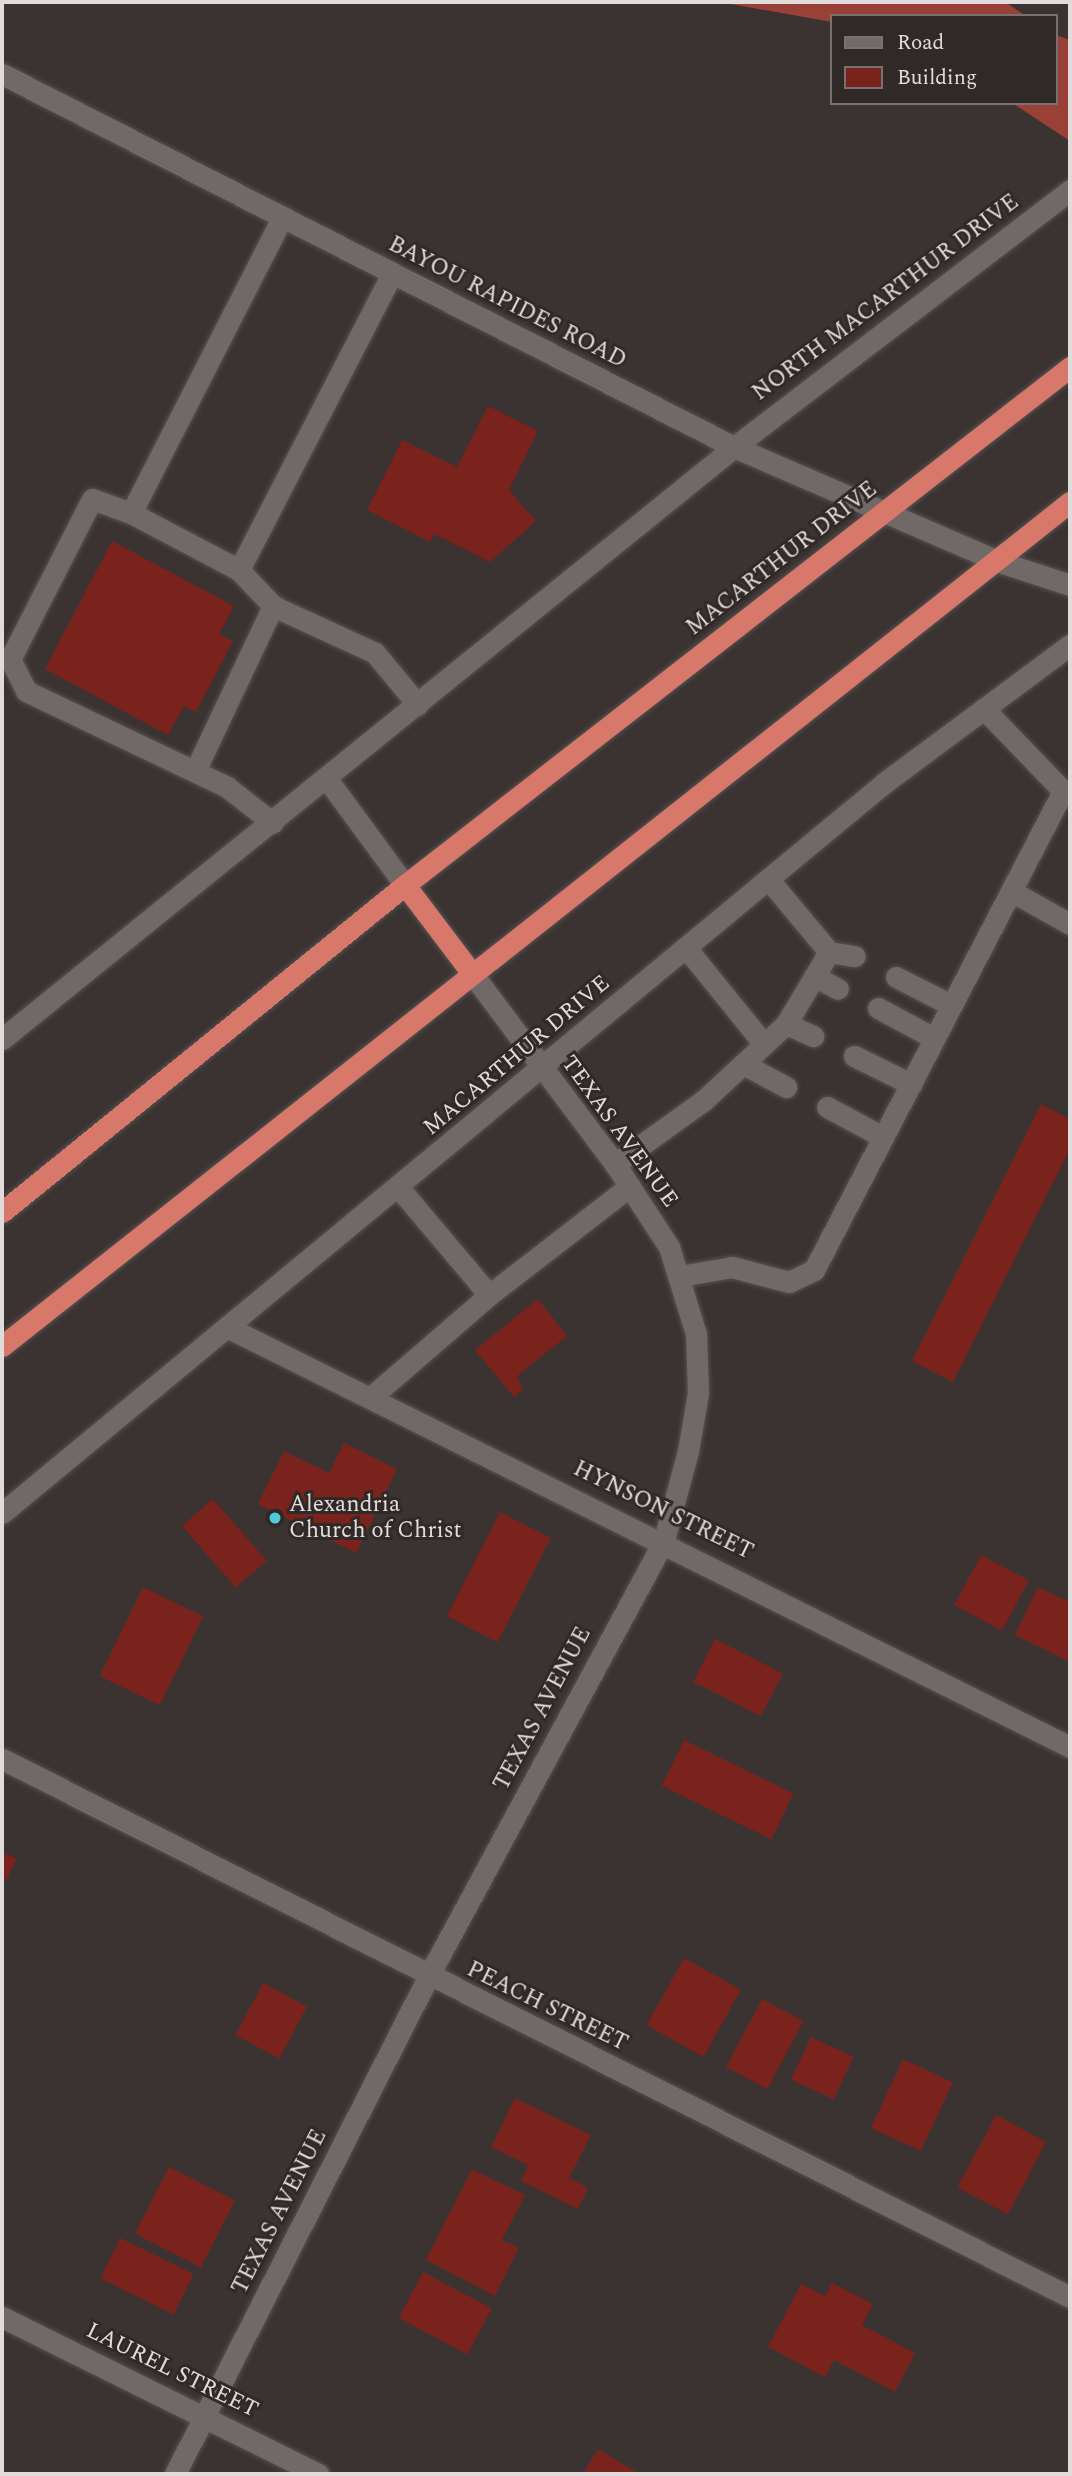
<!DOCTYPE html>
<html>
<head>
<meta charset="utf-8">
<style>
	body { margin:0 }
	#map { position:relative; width:1072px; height:2476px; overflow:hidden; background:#3a3332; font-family:Spectral,serif }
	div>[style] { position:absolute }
	.water>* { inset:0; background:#9a4137 }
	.building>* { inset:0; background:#7a231c; transform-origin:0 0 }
	.roads { filter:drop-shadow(0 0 2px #575150) drop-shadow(0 0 2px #575150) }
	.lane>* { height:21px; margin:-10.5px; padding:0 10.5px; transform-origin:10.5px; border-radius:10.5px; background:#716968 }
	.street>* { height:21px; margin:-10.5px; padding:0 10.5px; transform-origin:10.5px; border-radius:10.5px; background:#716968 }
	.secondary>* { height:21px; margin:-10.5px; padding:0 10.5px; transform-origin:10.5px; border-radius:10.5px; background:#716968 }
	.highway>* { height:21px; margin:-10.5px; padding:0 10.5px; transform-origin:10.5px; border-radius:10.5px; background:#d8786b }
	.dots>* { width:19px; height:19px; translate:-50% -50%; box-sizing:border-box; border:4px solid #302928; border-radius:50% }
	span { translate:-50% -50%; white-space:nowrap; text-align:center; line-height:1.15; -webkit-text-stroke:6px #302928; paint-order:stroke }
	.street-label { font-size:23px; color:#e1dcdc }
	.poi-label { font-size:23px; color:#e1dcdc }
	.left { translate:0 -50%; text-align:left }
	.frame { position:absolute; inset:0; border:4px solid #e1dcdc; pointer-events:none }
	.legend { position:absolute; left:830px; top:14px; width:228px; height:91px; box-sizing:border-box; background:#302928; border:2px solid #777170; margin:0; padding:9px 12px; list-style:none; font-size:21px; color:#e1dcdc }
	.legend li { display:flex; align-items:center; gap:14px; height:35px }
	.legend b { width:35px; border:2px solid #777170 }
</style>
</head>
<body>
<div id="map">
	<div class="water">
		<div style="clip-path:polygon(719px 2px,1005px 2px,1026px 16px,832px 16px,832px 22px)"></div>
		<div style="clip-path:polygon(1056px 35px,1070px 40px,1070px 141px,1012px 103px,1056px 103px)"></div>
	</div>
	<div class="building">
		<div style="clip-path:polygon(488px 406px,538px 431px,509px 490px,536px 521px,490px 562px,434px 534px,430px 542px,367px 510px,402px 440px,457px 467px)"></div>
		<div style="clip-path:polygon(112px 541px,234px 606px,219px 634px,233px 641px,196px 712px,184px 706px,168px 735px,45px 669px)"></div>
		<div style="clip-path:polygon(1041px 1104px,1070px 1119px,1070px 1149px,953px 1382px,912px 1361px)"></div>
		<div style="clip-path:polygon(538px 1299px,567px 1336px,517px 1376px,523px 1390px,514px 1397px,475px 1350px)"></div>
		<div style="clip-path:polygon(344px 1443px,397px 1469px,356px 1553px,258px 1504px,284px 1451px,329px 1473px)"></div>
		<div style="left:213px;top:1499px;width:82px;height:41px;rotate:49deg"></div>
		<div style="left:500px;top:1512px;width:57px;height:117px;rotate:27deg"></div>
		<div style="left:981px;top:1555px;width:54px;height:57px;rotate:28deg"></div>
		<div style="left:143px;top:1587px;width:67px;height:99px;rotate:26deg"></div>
		<div style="clip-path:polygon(1038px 1587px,1070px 1602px,1070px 1662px,1015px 1635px)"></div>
		<div style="left:715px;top:1639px;width:76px;height:48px;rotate:27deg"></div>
		<div style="left:684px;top:1740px;width:122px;height:51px;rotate:26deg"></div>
		<div style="clip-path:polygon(2px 1852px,17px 1859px,2px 1888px)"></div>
		<div style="left:684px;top:1958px;width:65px;height:77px;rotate:29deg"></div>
		<div style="left:263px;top:1983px;width:50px;height:59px;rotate:28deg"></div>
		<div style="left:762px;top:1999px;width:47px;height:77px;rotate:28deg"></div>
		<div style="left:811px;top:2037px;width:47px;height:47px;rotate:25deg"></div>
		<div style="left:903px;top:2059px;width:55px;height:76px;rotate:25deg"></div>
		<div style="clip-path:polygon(515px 2098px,591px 2135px,569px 2178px,588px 2188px,578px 2209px,521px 2181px,528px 2165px,491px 2147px)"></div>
		<div style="left:996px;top:2115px;width:57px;height:82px;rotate:28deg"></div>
		<div style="left:169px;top:2167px;width:74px;height:75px;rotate:27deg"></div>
		<div style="clip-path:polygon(472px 2169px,525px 2195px,502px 2240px,519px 2248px,495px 2296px,426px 2260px)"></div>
		<div style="left:120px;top:2238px;width:82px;height:45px;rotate:26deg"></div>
		<div style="left:423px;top:2272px;width:78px;height:52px;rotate:28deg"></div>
		<div style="clip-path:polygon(832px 2283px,873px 2304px,862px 2325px,915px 2353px,895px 2392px,834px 2360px,825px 2377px,768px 2347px,801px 2284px,825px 2296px)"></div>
		<div style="clip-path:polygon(598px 2449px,640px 2474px,583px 2474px)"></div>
	</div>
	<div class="roads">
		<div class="lane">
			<div style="left:282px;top:218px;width:331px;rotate:117.1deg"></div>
			<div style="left:131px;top:513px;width:122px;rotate:27.8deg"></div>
			<div style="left:239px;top:570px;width:333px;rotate:-62.7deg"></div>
			<div style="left:131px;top:513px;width:41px;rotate:-160.3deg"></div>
			<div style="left:92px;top:499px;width:180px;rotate:117.1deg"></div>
			<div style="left:10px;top:659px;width:36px;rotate:63deg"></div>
			<div style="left:26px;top:691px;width:223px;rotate:25.5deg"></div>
			<div style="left:227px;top:787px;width:58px;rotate:38deg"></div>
			<div style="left:239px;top:570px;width:50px;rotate:46.6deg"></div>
			<div style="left:273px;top:606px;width:112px;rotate:24.7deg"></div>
			<div style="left:375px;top:653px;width:67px;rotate:50.4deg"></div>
			<div style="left:195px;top:771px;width:183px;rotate:-64.7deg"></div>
			<div style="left:327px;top:779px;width:132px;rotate:53.7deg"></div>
			<div style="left:1011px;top:891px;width:68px;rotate:29.2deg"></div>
			<div style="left:687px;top:949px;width:122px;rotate:51deg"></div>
			<div style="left:829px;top:952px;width:26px;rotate:9deg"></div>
			<div style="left:814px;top:976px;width:27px;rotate:28deg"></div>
			<div style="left:896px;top:977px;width:62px;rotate:27deg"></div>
			<div style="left:878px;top:1008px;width:64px;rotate:28.2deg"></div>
			<div style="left:786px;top:1024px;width:30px;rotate:24deg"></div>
			<div style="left:854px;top:1056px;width:64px;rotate:26.2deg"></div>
			<div style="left:743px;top:1064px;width:49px;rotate:28.1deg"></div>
			<div style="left:827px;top:1107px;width:64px;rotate:28.2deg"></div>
			<div style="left:615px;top:1164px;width:110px;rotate:-35.7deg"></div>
			<div style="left:704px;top:1100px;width:112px;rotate:-42.8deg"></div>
			<div style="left:786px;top:1024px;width:84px;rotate:-59.2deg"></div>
			<div style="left:829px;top:952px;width:94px;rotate:-129.8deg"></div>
			<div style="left:399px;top:1188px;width:140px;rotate:49.9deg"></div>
			<div style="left:489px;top:1295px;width:178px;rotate:-37.7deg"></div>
			<div style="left:680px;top:1276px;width:53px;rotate:-9.8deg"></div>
			<div style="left:732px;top:1267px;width:59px;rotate:14.7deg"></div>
			<div style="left:789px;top:1282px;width:28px;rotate:-26deg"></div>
			<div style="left:814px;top:1270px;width:540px;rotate:-62.53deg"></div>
			<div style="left:1063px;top:791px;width:114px;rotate:-133.9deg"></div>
			<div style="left:371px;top:1397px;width:156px;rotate:-40.8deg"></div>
		</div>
		<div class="street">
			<div style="left:2px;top:1039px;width:941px;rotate:-38.96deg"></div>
			<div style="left:229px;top:1328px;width:940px;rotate:26.48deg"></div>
			<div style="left:2px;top:1513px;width:1145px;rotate:-39.61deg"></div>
			<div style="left:884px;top:783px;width:232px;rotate:-36.6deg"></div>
			<div style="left:2px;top:1759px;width:1196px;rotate:26.74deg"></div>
			<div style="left:2px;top:2317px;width:353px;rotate:26.4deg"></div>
		</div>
		<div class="secondary">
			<div style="left:2px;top:74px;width:822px;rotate:27deg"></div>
			<div style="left:734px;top:447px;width:287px;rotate:23.4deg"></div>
			<div style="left:997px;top:561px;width:77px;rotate:18.2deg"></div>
			<div style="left:734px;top:447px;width:423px;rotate:-37.4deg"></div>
			<div style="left:175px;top:2474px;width:558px;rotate:-63.02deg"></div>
			<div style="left:428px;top:1977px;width:497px;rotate:-61.6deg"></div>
			<div style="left:664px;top:1540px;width:92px;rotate:-74.9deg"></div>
			<div style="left:688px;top:1451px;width:59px;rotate:-80.2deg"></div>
			<div style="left:698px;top:1393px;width:59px;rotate:-91.9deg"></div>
			<div style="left:696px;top:1334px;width:91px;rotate:-107.2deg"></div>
			<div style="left:669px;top:1247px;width:99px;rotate:-123deg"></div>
			<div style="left:615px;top:1164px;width:241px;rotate:-126.9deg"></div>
		</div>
		<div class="highway">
			<div style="left:405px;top:885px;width:108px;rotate:52.9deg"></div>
			<div style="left:2px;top:1212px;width:519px;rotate:-39.06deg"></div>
			<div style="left:405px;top:885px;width:843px;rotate:-37.92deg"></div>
			<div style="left:2px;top:1346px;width:1361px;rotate:-38.32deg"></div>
		</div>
	</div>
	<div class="dots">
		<div style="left:275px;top:1518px;background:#53cadc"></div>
	</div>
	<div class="street-label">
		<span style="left:886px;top:298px;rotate:-37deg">NORTH MACARTHUR DRIVE</span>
		<span style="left:507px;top:303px;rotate:27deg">BAYOU RAPIDES ROAD</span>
		<span style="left:782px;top:559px;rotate:-38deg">MACARTHUR DRIVE</span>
		<span style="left:517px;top:1056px;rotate:-40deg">MACARTHUR DRIVE</span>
		<span style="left:619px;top:1132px;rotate:54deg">TEXAS AVENUE</span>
		<span style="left:663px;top:1511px;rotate:26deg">HYNSON STREET</span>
		<span style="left:543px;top:1709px;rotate:-62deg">TEXAS AVENUE</span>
		<span style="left:547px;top:2007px;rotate:26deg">PEACH STREET</span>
		<span style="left:280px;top:2212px;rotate:-63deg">TEXAS AVENUE</span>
		<span style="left:172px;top:2371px;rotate:26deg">LAUREL STREET</span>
	</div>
	<div class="poi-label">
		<span class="left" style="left:289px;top:1518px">Alexandria<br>Church of Christ</span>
	</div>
	<div class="frame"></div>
	<ul class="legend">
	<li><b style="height:9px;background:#716968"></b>Road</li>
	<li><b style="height:19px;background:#7a231c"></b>Building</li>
	</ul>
</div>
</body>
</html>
